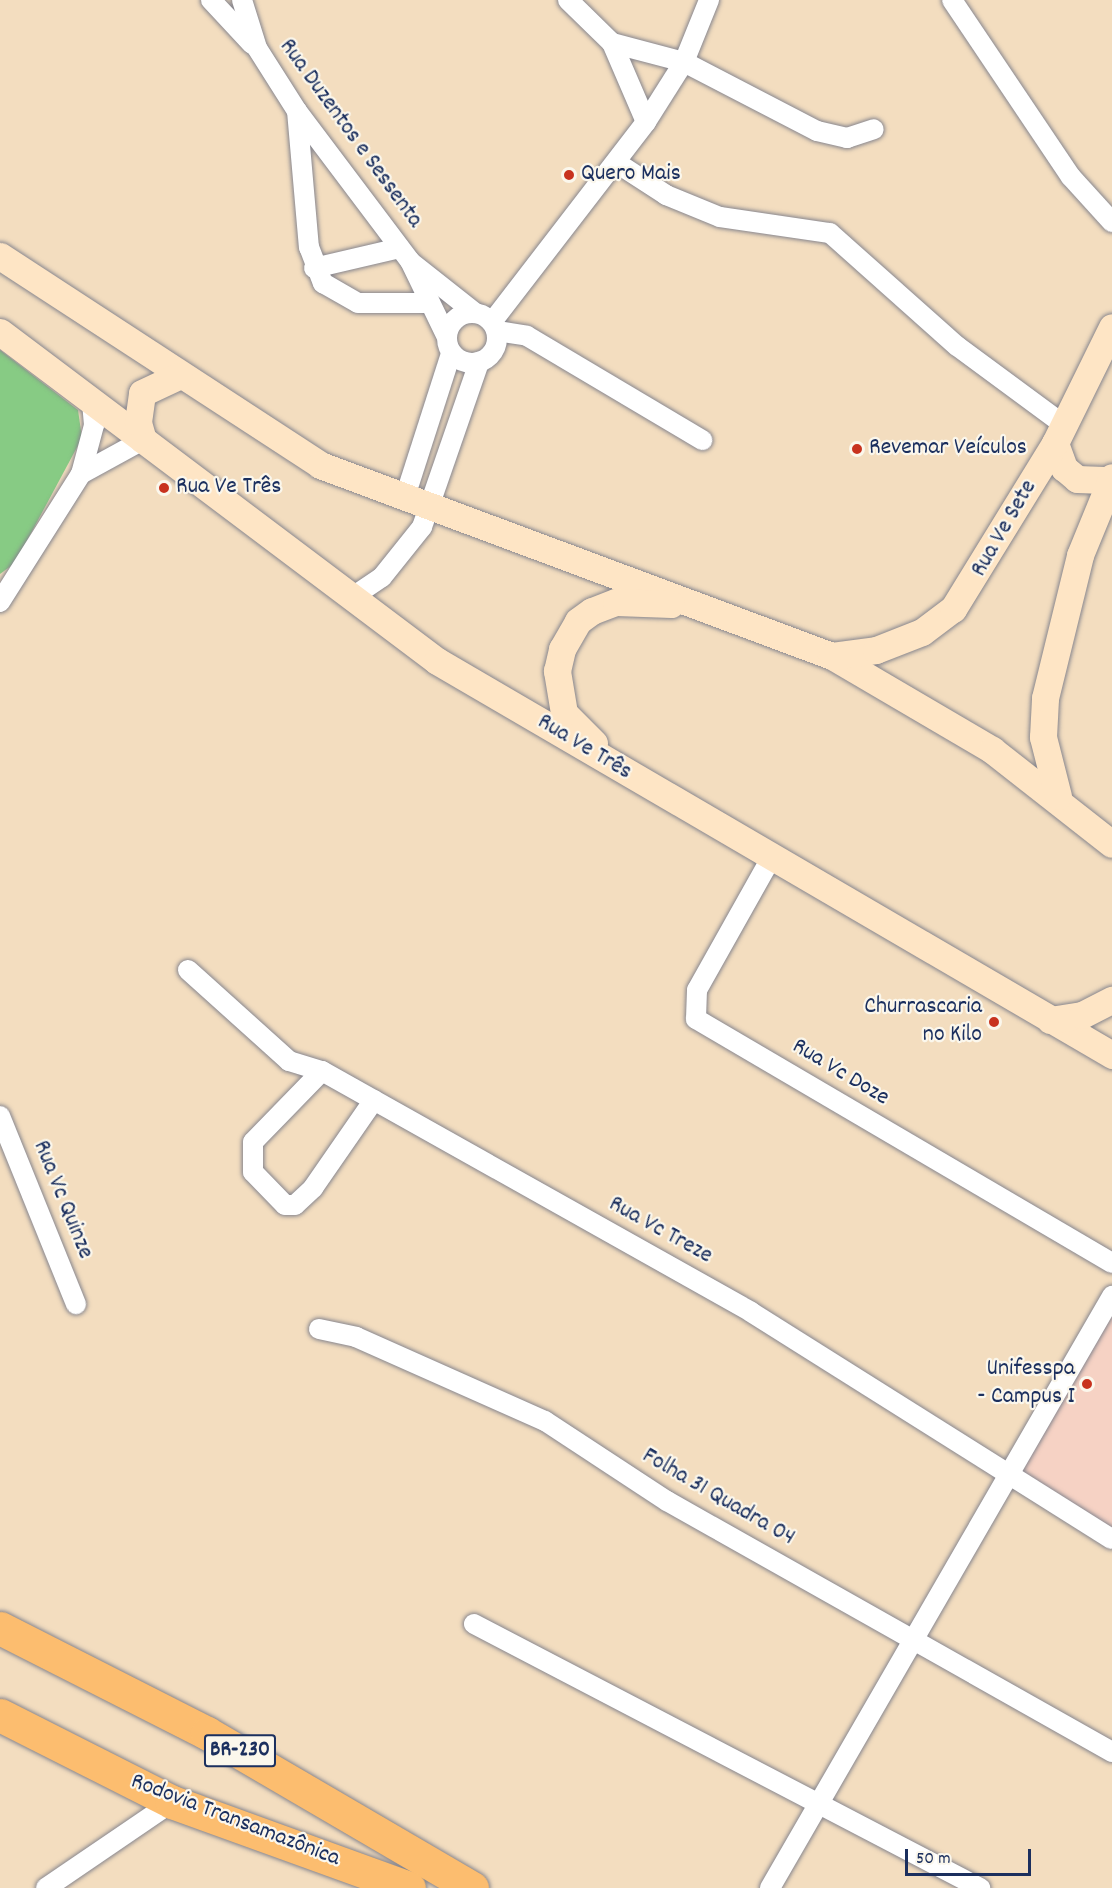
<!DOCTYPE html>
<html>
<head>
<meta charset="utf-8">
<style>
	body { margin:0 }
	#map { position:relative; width:1112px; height:1888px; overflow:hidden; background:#f3ddbf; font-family:Dekko,sans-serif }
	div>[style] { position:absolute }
	.built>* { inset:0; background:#f6d2c4 }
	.green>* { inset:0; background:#87cb84 }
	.roads { filter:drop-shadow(0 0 2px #87868e) drop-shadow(0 0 2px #87868e) }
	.street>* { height:20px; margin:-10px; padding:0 10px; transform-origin:10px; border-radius:10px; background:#fff }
	.street>.ring { margin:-10px; padding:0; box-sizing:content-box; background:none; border:20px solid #fff; border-radius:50% }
	.secondary>* { height:27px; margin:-13.5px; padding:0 13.5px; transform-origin:13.5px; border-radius:13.5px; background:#fee5c5 }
	.highway>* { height:33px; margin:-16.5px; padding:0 16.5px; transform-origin:16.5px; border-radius:16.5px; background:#fcbd6f }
	.dots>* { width:16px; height:16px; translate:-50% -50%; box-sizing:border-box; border:3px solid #fbf7ec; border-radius:50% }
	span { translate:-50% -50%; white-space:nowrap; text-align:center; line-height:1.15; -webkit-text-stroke:4.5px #fbf7ec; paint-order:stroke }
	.shield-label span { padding:2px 4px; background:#fbf7ec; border:2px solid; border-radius:4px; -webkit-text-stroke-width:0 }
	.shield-label { font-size:22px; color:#1b2f5e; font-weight:700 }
	.street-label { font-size:24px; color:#1b2f5e }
	.poi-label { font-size:24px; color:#1b2f5e }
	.left { translate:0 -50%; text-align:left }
	.right { translate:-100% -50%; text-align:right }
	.scale { position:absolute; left:905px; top:1849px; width:126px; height:27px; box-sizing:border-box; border:3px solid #1b2f5e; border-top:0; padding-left:8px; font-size:18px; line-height:21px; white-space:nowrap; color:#1b2f5e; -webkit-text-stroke:4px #fbf7ec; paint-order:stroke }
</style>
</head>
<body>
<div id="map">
	<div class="built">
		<div style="clip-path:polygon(1112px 1293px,1112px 1539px,1010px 1476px)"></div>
	</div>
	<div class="green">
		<div style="clip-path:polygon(0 350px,78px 410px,82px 438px,15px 563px,0 574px)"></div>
	</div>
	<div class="roads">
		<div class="street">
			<div style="left:211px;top:0;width:60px;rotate:47deg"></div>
			<div style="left:242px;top:0;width:50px;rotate:72.6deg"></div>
			<div style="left:257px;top:48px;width:75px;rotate:57.6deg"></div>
			<div style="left:297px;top:111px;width:188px;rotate:53deg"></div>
			<div style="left:410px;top:261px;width:82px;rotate:64.1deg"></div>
			<div style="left:568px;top:0;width:62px;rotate:44.3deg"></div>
			<div style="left:612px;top:43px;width:86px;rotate:66.7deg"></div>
			<div style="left:952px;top:0;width:213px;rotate:56.1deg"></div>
			<div style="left:1071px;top:177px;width:61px;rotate:47.7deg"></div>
			<div style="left:612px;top:43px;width:74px;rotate:14.8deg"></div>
			<div style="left:684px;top:62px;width:150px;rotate:27.4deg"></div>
			<div style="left:817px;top:131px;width:31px;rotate:13deg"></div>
			<div style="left:847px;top:138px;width:28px;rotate:-18deg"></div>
			<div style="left:297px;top:111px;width:137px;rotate:85deg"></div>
			<div style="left:309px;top:247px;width:39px;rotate:69deg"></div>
			<div style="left:323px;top:283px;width:40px;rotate:29.7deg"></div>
			<div style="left:358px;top:303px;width:72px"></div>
			<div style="left:617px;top:163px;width:59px;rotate:33.1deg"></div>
			<div style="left:666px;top:195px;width:58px;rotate:22.2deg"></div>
			<div style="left:720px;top:217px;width:111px;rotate:8.3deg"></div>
			<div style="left:830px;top:233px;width:170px;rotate:41.7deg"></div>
			<div style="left:957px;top:346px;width:133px;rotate:36.4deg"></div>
			<div style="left:412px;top:263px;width:80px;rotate:38.4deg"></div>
			<div style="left:314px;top:268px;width:88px;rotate:-13.1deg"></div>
			<div class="ring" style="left:447px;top:313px;width:30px;height:30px"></div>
			<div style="left:492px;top:322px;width:252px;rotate:-52.4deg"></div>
			<div style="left:646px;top:122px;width:71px;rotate:-57.7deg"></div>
			<div style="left:684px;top:62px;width:67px;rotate:-68deg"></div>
			<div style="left:497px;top:331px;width:30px;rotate:9deg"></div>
			<div style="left:527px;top:336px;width:204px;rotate:30.7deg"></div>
			<div style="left:81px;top:474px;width:71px;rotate:-28.7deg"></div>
			<div style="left:404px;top:500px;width:153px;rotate:-72.2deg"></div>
			<div style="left:351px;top:598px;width:37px;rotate:-34deg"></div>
			<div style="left:382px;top:577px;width:64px;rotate:-51.3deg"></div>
			<div style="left:422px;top:527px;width:175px;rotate:-70.9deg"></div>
			<div style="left:0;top:602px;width:151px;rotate:-57.7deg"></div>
			<div style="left:81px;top:474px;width:51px;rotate:-75.1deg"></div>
			<div style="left:94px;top:425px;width:24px;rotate:-95deg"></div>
			<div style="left:770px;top:860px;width:149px;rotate:119.3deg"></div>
			<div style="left:697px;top:990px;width:29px;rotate:92deg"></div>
			<div style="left:696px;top:1019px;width:482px;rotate:30.4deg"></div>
			<div style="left:188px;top:970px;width:136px;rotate:42deg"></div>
			<div style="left:289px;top:1061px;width:34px;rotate:17deg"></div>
			<div style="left:322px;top:1071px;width:492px;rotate:29.3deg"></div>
			<div style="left:751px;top:1312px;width:426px;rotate:32.2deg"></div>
			<div style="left:322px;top:1071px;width:99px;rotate:134.2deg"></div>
			<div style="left:253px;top:1142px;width:30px;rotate:90deg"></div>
			<div style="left:253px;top:1172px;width:46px;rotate:45.9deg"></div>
			<div style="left:285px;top:1205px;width:10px"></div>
			<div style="left:295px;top:1205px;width:25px;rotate:-43deg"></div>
			<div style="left:313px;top:1188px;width:107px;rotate:-55.3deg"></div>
			<div style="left:0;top:1116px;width:203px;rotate:68deg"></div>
			<div style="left:319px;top:1329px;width:38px;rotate:12deg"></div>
			<div style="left:356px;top:1337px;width:207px;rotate:24deg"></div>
			<div style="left:545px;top:1421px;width:146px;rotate:33.3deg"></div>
			<div style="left:667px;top:1501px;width:511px;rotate:29.42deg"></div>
			<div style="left:474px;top:1624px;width:571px;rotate:27.55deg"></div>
			<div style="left:46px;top:1888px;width:153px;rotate:-34.3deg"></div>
			<div style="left:770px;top:1888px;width:684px;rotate:-59.98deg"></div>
		</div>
		<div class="secondary">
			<div style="left:0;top:256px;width:382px;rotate:33.1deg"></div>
			<div style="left:320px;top:465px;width:546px;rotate:20.46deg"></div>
			<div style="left:832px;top:656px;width:186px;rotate:30.4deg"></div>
			<div style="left:992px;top:750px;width:152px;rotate:38.1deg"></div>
			<div style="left:0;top:332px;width:547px;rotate:36.97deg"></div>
			<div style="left:437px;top:661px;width:782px;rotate:30.27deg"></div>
			<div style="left:143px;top:440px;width:19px;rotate:-106deg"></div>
			<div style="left:138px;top:422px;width:29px;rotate:-82deg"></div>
			<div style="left:142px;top:393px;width:40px;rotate:-25deg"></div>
			<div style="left:1055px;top:443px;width:27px;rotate:70deg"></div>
			<div style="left:1064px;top:468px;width:17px;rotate:40deg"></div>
			<div style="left:1077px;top:479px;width:34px;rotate:2deg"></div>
			<div style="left:832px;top:656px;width:44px;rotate:-7.8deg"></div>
			<div style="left:876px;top:650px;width:49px;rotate:-21.4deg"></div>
			<div style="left:922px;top:632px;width:39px;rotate:-37deg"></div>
			<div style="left:953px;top:609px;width:195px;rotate:-58.4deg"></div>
			<div style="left:1055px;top:443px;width:129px;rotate:-63.8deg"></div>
			<div style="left:594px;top:743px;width:42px;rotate:-135deg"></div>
			<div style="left:564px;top:713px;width:43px;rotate:-99.5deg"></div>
			<div style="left:557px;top:671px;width:23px;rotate:-77deg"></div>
			<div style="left:562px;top:649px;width:32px;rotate:-60deg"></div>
			<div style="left:578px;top:621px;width:17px;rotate:-36deg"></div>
			<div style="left:592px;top:611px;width:26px;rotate:-21deg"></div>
			<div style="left:616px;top:602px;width:55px;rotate:2.1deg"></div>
			<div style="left:1058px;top:796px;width:61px;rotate:-104.3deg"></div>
			<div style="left:1043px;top:737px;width:39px;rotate:-87deg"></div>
			<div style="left:1045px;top:698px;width:147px;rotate:-76.2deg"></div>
			<div style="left:1080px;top:555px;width:84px;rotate:-67.7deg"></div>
			<div style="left:1050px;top:1020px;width:32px;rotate:-9deg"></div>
			<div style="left:1082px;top:1015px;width:34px;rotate:-27deg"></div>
		</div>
		<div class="highway">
			<div style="left:0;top:1628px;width:232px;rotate:26.9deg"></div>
			<div style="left:207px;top:1733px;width:307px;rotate:30.3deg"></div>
			<div style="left:0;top:1715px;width:193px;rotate:26.8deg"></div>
			<div style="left:172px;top:1802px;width:252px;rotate:19.9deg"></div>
		</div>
	</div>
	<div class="dots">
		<div style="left:569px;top:175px;background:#c8321e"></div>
		<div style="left:857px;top:449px;background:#c8321e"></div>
		<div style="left:164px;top:488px;background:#c8321e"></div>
		<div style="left:994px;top:1022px;background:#c8321e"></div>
		<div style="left:1087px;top:1384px;background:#c8321e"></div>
	</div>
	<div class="shield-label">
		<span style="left:240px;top:1751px">BR-230</span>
	</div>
	<div class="street-label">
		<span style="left:350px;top:134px;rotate:54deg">Rua Duzentos e Sessenta</span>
		<span style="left:1005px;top:529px;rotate:-60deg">Rua Ve Sete</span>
		<span style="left:584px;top:748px;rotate:31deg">Rua Ve Três</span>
		<span style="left:840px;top:1073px;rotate:31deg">Rua Vc Doze</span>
		<span style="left:62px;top:1200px;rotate:68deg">Rua Vc Quinze</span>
		<span style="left:660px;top:1231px;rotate:29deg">Rua Vc Treze</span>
		<span style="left:718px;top:1498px;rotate:30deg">Folha 31 Quadra 04</span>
		<span style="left:235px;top:1821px;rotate:21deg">Rodovia Transamazônica</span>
	</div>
	<div class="poi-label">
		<span class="left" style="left:581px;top:175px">Quero Mais</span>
		<span class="left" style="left:869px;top:449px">Revemar Veículos</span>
		<span class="left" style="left:176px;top:488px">Rua Ve Três</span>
		<span class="right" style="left:982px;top:1022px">Churrascaria<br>no Kilo</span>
		<span class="right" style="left:1075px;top:1384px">Unifesspa<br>- Campus I</span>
	</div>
	<div class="scale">50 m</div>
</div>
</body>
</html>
